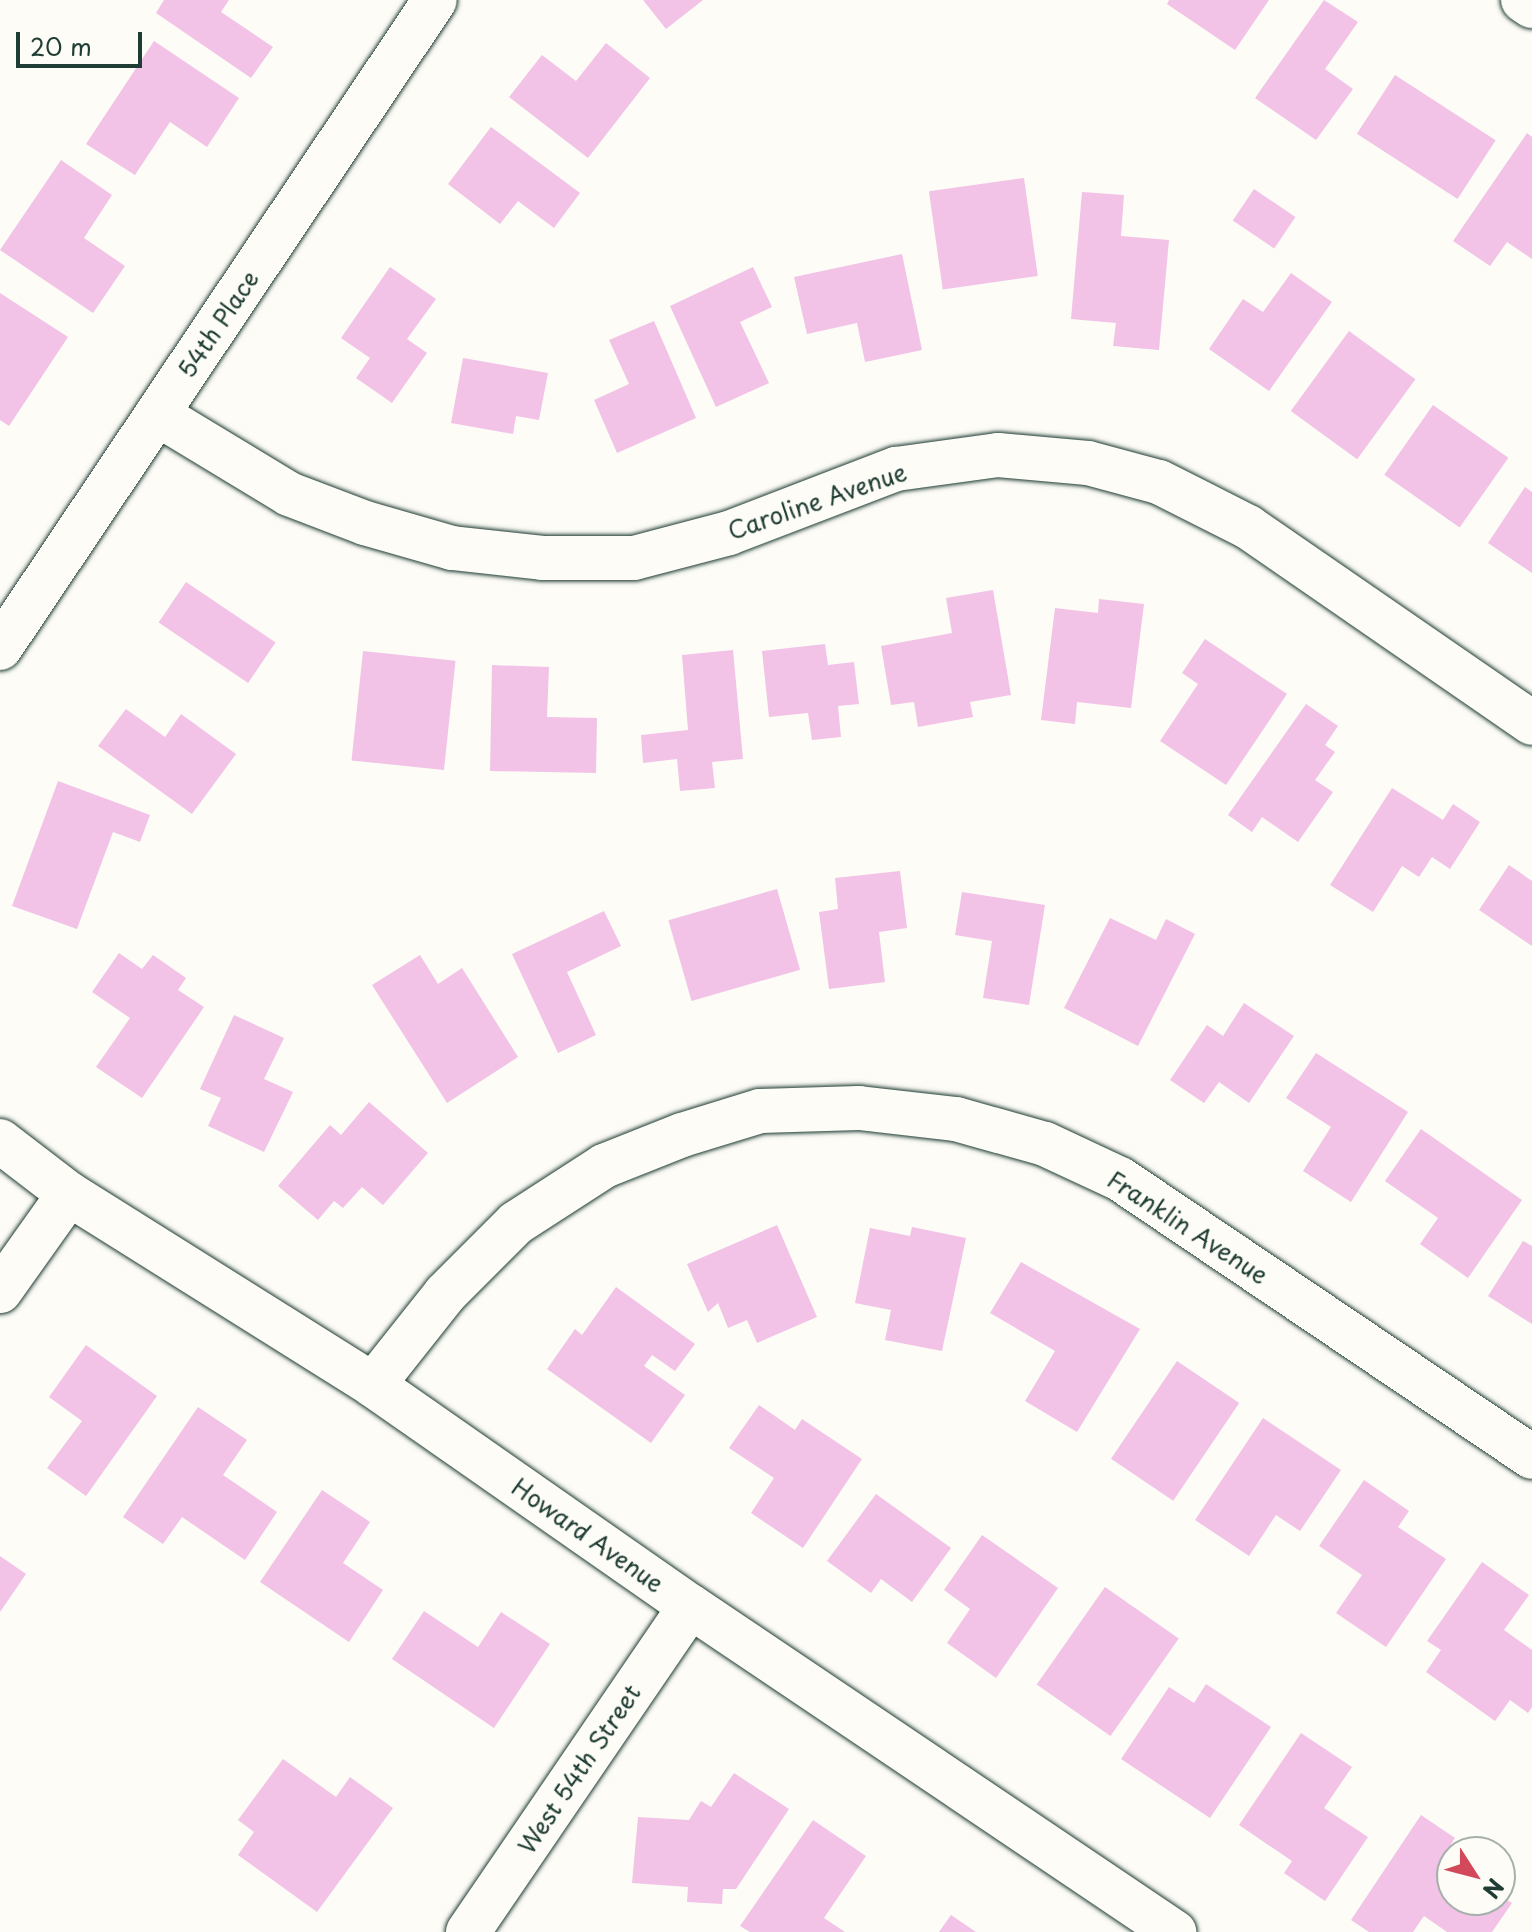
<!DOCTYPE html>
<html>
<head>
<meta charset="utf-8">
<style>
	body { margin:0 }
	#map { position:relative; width:1532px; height:1932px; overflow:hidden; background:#fdfcf7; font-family:"Playpen Sans",sans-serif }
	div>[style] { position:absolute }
	.building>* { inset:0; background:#f2c3e6; transform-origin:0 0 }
	.roads { filter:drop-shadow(0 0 2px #1f3d34) drop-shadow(0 0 2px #1f3d34) }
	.minor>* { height:44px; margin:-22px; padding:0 22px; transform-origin:22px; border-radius:22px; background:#fdfcf7 }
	span { translate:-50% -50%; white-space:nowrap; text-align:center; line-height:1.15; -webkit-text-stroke:8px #fdfcf7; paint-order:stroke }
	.street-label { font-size:24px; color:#1f3d34 }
	.north { position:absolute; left:1436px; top:1836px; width:80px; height:80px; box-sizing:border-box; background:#fdfcf7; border:2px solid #a4b0a9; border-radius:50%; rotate:126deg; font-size:22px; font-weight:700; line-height:32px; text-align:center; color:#1f3d34 }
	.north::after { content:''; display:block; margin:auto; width:28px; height:36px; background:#d1495b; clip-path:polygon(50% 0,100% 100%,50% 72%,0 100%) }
	.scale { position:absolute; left:16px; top:32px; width:126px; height:36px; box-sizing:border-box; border:4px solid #1f3d34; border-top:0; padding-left:10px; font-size:24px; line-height:28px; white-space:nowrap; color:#1f3d34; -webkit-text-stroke:6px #fdfcf7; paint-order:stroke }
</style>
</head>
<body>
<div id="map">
	<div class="building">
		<div style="clip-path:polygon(164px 0,229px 0,221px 12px,273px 47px,251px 78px,156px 13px)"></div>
		<div style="clip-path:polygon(643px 0,703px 0,666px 29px)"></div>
		<div style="clip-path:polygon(1169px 0,1269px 0,1235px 50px,1167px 4px)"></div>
		<div style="clip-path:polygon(1324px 0,1358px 22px,1325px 69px,1353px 89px,1316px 140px,1255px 98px)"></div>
		<div style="clip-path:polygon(154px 41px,239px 98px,207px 147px,170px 122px,135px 175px,86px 144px)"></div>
		<div style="clip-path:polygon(606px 43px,650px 78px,588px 158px,509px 97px,542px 55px,576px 81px)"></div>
		<div style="left:1395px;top:75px;width:120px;height:70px;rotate:33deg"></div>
		<div style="clip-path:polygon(491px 127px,580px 193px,554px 228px,518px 201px,500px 224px,448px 184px)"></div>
		<div style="clip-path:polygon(1527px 133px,1532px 137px,1532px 259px,1507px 242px,1490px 266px,1453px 241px)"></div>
		<div style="clip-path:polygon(61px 160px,112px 195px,84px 238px,125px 266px,93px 313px,0 250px)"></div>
		<div style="left:1024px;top:178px;width:99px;height:96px;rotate:82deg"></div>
		<div style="left:1254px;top:189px;width:50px;height:38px;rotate:34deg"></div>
		<div style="clip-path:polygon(1082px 192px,1124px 195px,1121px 236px,1169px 240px,1159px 350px,1113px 346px,1116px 323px,1071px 319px)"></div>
		<div style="clip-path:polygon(902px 254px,922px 350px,865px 362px,857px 323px,807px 334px,794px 277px)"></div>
		<div style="clip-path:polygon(390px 267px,436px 299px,407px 339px,427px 353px,392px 403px,356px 378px,370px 358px,341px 338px)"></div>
		<div style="clip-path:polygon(753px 267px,772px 307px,740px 322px,769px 383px,716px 407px,670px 306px)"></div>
		<div style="clip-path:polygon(1291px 273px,1332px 302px,1269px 391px,1209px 349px,1243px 299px,1263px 312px)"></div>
		<div style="clip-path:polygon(0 293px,68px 337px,9px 426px,0 420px)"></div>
		<div style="clip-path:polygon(654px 321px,696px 418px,617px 453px,594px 400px,629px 384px,609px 340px)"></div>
		<div style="left:1349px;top:331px;width:82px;height:99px;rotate:36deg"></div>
		<div style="clip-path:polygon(463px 358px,548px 373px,539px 420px,516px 416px,513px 434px,451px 423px)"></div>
		<div style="left:1433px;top:405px;width:92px;height:85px;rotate:35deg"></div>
		<div style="clip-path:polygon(1525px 487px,1532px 492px,1532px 573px,1488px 543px)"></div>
		<div style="left:186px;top:582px;width:108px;height:49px;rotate:34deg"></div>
		<div style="clip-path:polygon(993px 590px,1011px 695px,970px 702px,973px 717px,918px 727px,914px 702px,891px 705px,881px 646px,952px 633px,946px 598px)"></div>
		<div style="clip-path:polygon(1099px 599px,1144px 604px,1131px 708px,1077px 702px,1075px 724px,1041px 720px,1055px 608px,1098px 613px)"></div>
		<div style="clip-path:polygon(1205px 639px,1287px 694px,1226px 785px,1160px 741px,1198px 684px,1182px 673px)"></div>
		<div style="clip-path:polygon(825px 644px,828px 665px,854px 662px,859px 704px,838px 706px,841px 737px,812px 740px,808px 713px,769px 717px,762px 651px)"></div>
		<div style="clip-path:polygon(733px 650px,743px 759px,712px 762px,715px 788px,680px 791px,677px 759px,643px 763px,641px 735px,688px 730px,682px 655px)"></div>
		<div style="left:363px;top:651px;width:93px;height:110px;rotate:6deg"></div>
		<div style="clip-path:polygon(492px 665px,549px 667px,547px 717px,597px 718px,596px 773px,490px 771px)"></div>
		<div style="clip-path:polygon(1306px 704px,1338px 726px,1325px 745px,1335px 752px,1315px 780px,1333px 792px,1298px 842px,1262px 817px,1252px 832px,1228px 815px)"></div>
		<div style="clip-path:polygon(126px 709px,165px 737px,181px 714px,236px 754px,192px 814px,98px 746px)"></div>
		<div style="clip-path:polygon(58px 781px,150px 815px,140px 842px,113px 832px,77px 929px,12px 906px)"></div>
		<div style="clip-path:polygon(1392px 788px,1443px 820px,1453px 804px,1480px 822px,1450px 869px,1432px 857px,1419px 877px,1402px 866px,1373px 912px,1330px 885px)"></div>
		<div style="clip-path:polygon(1509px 865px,1532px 881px,1532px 946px,1479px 910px)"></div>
		<div style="clip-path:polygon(900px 871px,907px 928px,879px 932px,885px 982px,829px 989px,819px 912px,838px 909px,835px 878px)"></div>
		<div style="left:777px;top:889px;width:84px;height:113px;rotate:74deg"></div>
		<div style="clip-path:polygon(962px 892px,1045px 905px,1029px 1005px,983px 998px,992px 941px,955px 935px)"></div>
		<div style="clip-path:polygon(604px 911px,621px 946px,567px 972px,596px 1035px,558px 1053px,512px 954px)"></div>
		<div style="clip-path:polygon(1110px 918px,1156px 940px,1166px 919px,1195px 934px,1138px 1046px,1064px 1008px)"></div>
		<div style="clip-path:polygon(119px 953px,142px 969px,153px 955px,186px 978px,178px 990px,204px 1007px,142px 1098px,96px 1067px,130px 1018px,92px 992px)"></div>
		<div style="clip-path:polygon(420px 955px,438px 984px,462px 968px,518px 1057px,447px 1103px,372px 985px)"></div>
		<div style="clip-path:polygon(1244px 1003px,1294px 1036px,1249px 1103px,1219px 1082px,1204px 1103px,1170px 1080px,1207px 1025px,1223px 1036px)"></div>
		<div style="clip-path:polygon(234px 1015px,284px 1038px,264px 1079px,293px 1092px,264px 1152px,208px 1126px,221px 1098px,200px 1089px)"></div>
		<div style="clip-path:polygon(1316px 1053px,1408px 1112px,1351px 1202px,1303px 1171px,1331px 1127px,1286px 1098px)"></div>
		<div style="clip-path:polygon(369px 1102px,428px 1153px,383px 1205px,362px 1187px,343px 1208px,334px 1201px,318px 1220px,278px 1186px,330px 1125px,341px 1135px)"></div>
		<div style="clip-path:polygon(1421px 1129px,1522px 1200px,1468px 1278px,1420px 1244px,1438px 1218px,1385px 1181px)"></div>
		<div style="clip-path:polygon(777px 1225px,817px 1317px,757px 1343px,747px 1320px,728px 1328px,718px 1303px,708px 1312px,687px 1264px)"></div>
		<div style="clip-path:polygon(912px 1227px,966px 1238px,942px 1351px,885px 1340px,891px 1310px,855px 1303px,870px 1228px,910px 1236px)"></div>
		<div style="clip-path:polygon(1523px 1241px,1532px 1246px,1532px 1324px,1488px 1296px)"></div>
		<div style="clip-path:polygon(1021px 1262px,1140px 1329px,1077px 1432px,1025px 1401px,1055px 1351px,990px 1313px)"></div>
		<div style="clip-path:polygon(616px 1287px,695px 1344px,675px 1371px,652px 1355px,644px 1366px,685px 1395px,651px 1443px,547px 1369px,575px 1329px,582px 1335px)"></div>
		<div style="clip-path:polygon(86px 1345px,157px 1396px,86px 1496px,47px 1468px,82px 1421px,49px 1397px)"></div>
		<div style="left:1177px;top:1361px;width:75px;height:118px;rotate:34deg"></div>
		<div style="clip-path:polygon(759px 1405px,795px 1430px,802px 1419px,862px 1459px,803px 1548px,751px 1513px,774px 1478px,729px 1448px)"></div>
		<div style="clip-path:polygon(198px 1407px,247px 1440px,223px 1475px,277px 1512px,245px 1560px,182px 1517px,163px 1544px,123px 1517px)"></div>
		<div style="clip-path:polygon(1263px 1418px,1341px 1470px,1300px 1531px,1276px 1515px,1249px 1556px,1195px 1520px)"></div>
		<div style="clip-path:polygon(1364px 1480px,1409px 1511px,1398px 1527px,1446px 1559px,1386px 1647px,1336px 1613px,1362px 1575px,1319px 1546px)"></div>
		<div style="clip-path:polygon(322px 1490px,370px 1522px,343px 1563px,383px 1590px,349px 1642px,260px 1582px)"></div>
		<div style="clip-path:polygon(876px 1494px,951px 1548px,912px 1602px,881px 1579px,871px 1593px,827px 1561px)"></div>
		<div style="clip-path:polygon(982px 1535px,1058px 1588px,996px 1678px,947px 1643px,970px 1609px,944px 1590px)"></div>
		<div style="clip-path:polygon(0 1556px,26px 1574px,0 1612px)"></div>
		<div style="clip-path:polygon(1482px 1562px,1529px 1595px,1504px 1630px,1532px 1650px,1532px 1707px,1528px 1713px,1510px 1700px,1495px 1721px,1426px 1672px,1441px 1650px,1427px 1641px)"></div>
		<div style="left:1105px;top:1587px;width:90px;height:119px;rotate:35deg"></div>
		<div style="clip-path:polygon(424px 1611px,478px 1647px,501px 1612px,550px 1644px,494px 1728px,392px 1659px)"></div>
		<div style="clip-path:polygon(1206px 1684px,1271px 1727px,1210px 1818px,1121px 1759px,1169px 1687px,1194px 1703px)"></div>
		<div style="clip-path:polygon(1301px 1733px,1352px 1767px,1324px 1808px,1368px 1837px,1325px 1901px,1284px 1873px,1292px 1861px,1239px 1825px)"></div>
		<div style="clip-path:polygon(283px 1759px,336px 1797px,350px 1777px,393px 1808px,317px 1912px,238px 1855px,254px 1832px,238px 1820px)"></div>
		<div style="clip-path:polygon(734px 1773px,789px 1809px,736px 1889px,723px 1889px,722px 1904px,687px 1902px,688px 1887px,632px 1883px,638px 1817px,689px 1820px,701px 1801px,711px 1807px)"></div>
		<div style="clip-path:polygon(1421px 1815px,1455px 1838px,1443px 1857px,1452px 1863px,1452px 1900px,1500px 1900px,1500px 1896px,1512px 1903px,1492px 1932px,1447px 1932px,1424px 1916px,1413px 1932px,1369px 1932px,1351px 1920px)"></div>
		<div style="clip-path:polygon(813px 1820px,866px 1856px,824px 1918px,845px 1932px,750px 1932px,740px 1926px)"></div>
		<div style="clip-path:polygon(951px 1915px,976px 1932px,939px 1932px)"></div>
	</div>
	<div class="roads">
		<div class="minor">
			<div style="left:1523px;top:0;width:11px;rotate:34deg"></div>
			<div style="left:157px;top:414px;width:154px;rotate:31.2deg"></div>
			<div style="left:289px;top:494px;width:81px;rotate:20.9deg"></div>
			<div style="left:365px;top:523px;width:91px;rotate:16deg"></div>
			<div style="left:452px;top:548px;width:91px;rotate:6.3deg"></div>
			<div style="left:542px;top:558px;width:92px"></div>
			<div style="left:634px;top:558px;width:98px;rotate:-14.7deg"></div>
			<div style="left:729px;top:533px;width:179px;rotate:-21deg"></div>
			<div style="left:896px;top:469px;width:103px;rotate:-7.8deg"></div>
			<div style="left:998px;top:455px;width:90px;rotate:5.1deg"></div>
			<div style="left:1088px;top:463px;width:73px;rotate:15deg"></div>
			<div style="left:1159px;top:482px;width:100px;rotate:26.8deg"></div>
			<div style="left:1248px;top:527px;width:345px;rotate:34.6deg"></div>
			<div style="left:0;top:648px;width:780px;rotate:-56.13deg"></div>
			<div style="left:0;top:1141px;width:87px;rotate:37.5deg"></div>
			<div style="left:69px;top:1194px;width:359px;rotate:32.1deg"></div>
			<div style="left:373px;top:1385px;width:386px;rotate:34.9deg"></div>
			<div style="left:690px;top:1606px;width:584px;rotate:33.96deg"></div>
			<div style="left:0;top:1291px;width:119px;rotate:-54.6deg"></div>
			<div style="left:373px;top:1385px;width:116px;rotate:-51.6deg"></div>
			<div style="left:445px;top:1294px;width:100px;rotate:-45deg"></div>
			<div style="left:516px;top:1223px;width:105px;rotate:-32.9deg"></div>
			<div style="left:604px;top:1166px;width:84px;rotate:-21.7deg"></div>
			<div style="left:682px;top:1135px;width:82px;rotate:-17.1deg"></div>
			<div style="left:760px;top:1111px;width:99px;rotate:-1.7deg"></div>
			<div style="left:859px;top:1108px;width:98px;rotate:6.5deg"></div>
			<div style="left:956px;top:1119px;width:92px;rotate:15.7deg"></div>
			<div style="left:1045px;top:1144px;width:83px;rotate:25deg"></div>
			<div style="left:1120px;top:1179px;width:497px;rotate:34deg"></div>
			<div style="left:468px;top:1932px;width:394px;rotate:-55.7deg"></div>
		</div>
	</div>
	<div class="street-label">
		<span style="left:218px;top:324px;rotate:-56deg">54th Place</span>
		<span style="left:817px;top:501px;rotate:-19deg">Caroline Avenue</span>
		<span style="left:1188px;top:1227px;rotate:33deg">Franklin Avenue</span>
		<span style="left:588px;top:1535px;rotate:35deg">Howard Avenue</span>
		<span style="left:579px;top:1769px;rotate:-56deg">West 54th Street</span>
	</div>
	<div class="north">N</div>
	<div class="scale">20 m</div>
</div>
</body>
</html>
